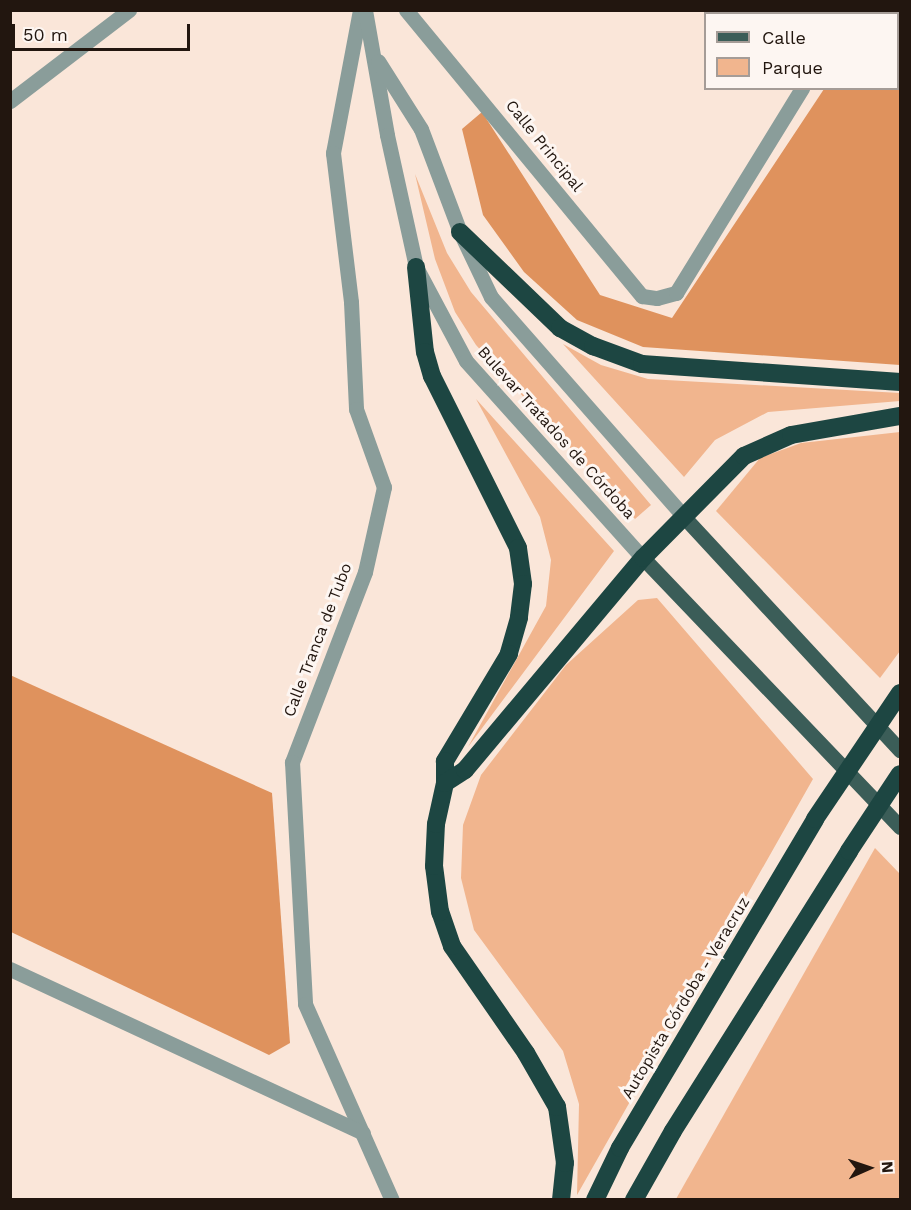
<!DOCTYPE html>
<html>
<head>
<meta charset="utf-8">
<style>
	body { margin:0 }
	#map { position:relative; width:911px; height:1210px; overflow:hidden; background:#fae6d9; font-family:"Work Sans",sans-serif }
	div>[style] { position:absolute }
	.green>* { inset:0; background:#f1b58e }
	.forest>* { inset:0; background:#df925d }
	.minor>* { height:15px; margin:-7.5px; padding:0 7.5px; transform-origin:7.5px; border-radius:7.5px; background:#8a9d9a }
	.major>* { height:15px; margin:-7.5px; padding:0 7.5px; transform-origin:7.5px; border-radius:7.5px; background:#3b5d58 }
	.highway>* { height:18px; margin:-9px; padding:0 9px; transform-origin:9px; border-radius:9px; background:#1d4642 }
	.highway-bridge>* { height:18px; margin:-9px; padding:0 9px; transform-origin:9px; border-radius:9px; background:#1d4642 }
	span { translate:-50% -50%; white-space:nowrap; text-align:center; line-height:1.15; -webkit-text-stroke:6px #fdf6f2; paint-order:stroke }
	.street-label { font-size:16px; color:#22160f }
	.frame { position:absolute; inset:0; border:12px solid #22160f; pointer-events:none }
	.legend { position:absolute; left:704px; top:12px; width:195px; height:78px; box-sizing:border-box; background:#fdf6f2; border:2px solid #a59c97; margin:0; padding:8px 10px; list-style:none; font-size:18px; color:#22160f }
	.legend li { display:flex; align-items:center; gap:12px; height:30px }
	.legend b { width:30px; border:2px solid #a59c97 }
	.north { position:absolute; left:839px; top:1138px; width:60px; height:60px; -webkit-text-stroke:4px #fdf6f2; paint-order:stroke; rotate:87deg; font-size:16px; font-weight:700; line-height:24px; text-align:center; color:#22160f }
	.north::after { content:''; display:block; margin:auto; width:21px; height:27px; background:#22160f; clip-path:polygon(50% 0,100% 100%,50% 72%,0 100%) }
	.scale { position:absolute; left:12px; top:24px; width:178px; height:27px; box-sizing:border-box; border:3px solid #22160f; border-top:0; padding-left:8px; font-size:18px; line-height:21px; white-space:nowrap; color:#22160f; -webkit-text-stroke:4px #fdf6f2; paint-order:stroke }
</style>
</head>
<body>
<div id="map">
	<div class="green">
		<div style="clip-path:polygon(415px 174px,447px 253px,471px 292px,651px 505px,635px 519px,476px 345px,455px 312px,435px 259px)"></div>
		<div style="clip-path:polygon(563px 344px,601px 365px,648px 379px,900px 393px,900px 401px,768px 412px,715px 440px,684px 477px)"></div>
		<div style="clip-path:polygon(476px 399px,614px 551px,468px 747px,546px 606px,551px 560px,540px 517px)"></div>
		<div style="clip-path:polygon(900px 432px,900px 651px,880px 678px,716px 511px,760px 458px,801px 443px)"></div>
		<div style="clip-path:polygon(657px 598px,813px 779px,577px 1195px,579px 1104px,563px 1051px,474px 930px,461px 878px,463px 825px,481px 775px,566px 665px,638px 600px)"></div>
		<div style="clip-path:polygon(875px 848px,900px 874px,900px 1199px,676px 1199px)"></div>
	</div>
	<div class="forest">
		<div style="clip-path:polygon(875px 11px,900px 11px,900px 365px,643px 347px,577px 320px,524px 272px,483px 215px,462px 129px,482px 112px,600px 295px,672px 318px,824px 89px,898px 88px,898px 14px,873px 13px)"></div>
		<div style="clip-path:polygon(10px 675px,272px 793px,290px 1043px,269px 1055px,11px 932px)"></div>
	</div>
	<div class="minor">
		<div style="left:360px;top:10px;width:146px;rotate:100.7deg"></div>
		<div style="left:333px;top:153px;width:150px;rotate:83.1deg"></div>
		<div style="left:351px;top:302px;width:107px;rotate:87.3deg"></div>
		<div style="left:356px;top:409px;width:83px;rotate:70.3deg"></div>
		<div style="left:384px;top:487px;width:87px;rotate:102.6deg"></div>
		<div style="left:365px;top:572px;width:204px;rotate:111deg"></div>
		<div style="left:292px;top:762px;width:242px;rotate:86.9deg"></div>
		<div style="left:305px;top:1004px;width:214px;rotate:66.1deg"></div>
		<div style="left:365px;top:10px;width:127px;rotate:80deg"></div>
		<div style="left:387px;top:135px;width:135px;rotate:77.6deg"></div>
		<div style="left:416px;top:267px;width:106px;rotate:62deg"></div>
		<div style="left:466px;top:361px;width:265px;rotate:48.1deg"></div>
		<div style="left:406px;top:10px;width:371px;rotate:50.5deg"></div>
		<div style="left:642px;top:296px;width:15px;rotate:8deg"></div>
		<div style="left:657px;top:298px;width:20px;rotate:-15deg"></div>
		<div style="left:676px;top:293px;width:241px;rotate:-58.4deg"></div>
		<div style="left:803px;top:10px;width:4px;rotate:63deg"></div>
		<div style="left:849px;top:14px;width:4px;rotate:-63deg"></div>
		<div style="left:378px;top:61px;width:80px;rotate:57.7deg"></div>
		<div style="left:421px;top:129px;width:110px;rotate:69.3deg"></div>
		<div style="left:460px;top:232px;width:72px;rotate:64.5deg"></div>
		<div style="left:491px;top:297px;width:293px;rotate:48.7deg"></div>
		<div style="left:10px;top:101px;width:150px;rotate:-37.4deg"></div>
		<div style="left:10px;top:969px;width:389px;rotate:24.9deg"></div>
	</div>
	<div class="major">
		<div style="left:684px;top:517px;width:318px;rotate:47.2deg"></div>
		<div style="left:643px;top:558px;width:372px;rotate:46.3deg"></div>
	</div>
	<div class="highway">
		<div style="left:460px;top:232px;width:139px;rotate:43.8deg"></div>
		<div style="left:560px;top:328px;width:38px;rotate:29deg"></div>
		<div style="left:593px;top:346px;width:52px;rotate:20.2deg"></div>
		<div style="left:642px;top:364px;width:259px;rotate:4deg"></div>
		<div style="left:416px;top:267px;width:85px;rotate:84deg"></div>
		<div style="left:425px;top:352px;width:25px;rotate:74deg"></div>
		<div style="left:432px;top:376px;width:192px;rotate:63.4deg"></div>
		<div style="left:518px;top:548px;width:36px;rotate:82deg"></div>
		<div style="left:523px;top:584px;width:34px;rotate:97deg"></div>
		<div style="left:519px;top:618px;width:37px;rotate:106deg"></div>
		<div style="left:509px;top:654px;width:125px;rotate:120.9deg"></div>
		<div style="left:445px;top:761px;width:22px;rotate:90deg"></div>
		<div style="left:561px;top:1200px;width:37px;rotate:-84deg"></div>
		<div style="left:565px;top:1163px;width:57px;rotate:-98.1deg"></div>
		<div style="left:557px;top:1107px;width:62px;rotate:-119.9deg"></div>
		<div style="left:526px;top:1053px;width:130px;rotate:-124.7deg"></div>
		<div style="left:452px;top:946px;width:36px;rotate:-109deg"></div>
		<div style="left:440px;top:912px;width:46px;rotate:-97.4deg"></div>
		<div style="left:434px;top:866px;width:42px;rotate:-87.3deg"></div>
		<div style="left:436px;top:824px;width:42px;rotate:-77.6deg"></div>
		<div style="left:445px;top:783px;width:24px;rotate:-33deg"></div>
		<div style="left:465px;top:770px;width:277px;rotate:-50deg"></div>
		<div style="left:643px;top:558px;width:144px;rotate:-45.3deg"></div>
		<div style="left:744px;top:456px;width:51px;rotate:-24.1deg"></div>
		<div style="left:791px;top:435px;width:111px;rotate:-9.9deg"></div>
		<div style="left:595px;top:1200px;width:58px;rotate:-64.3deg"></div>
		<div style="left:620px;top:1148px;width:382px;rotate:-59.3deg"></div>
		<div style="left:634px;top:1200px;width:79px;rotate:-60.5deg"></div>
		<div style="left:673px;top:1131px;width:331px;rotate:-57.8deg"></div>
	</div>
	<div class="highway-bridge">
		<div style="left:815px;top:819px;width:152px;rotate:-56deg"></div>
		<div style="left:849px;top:851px;width:92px;rotate:-56.5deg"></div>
	</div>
	<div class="street-label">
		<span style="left:544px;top:146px;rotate:51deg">Calle Principal</span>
		<span style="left:556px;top:433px;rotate:48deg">Bulevar Tratados de Córdoba</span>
		<span style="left:318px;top:640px;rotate:-69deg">Calle Tranca de Tubo</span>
		<span style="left:686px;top:998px;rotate:-59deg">Autopista Córdoba - Veracruz</span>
	</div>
	<div class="frame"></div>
	<ul class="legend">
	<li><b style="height:8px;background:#3b5d58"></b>Calle</li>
	<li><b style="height:16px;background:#f1b58e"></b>Parque</li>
	</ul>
	<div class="north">N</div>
	<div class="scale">50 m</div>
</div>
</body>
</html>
